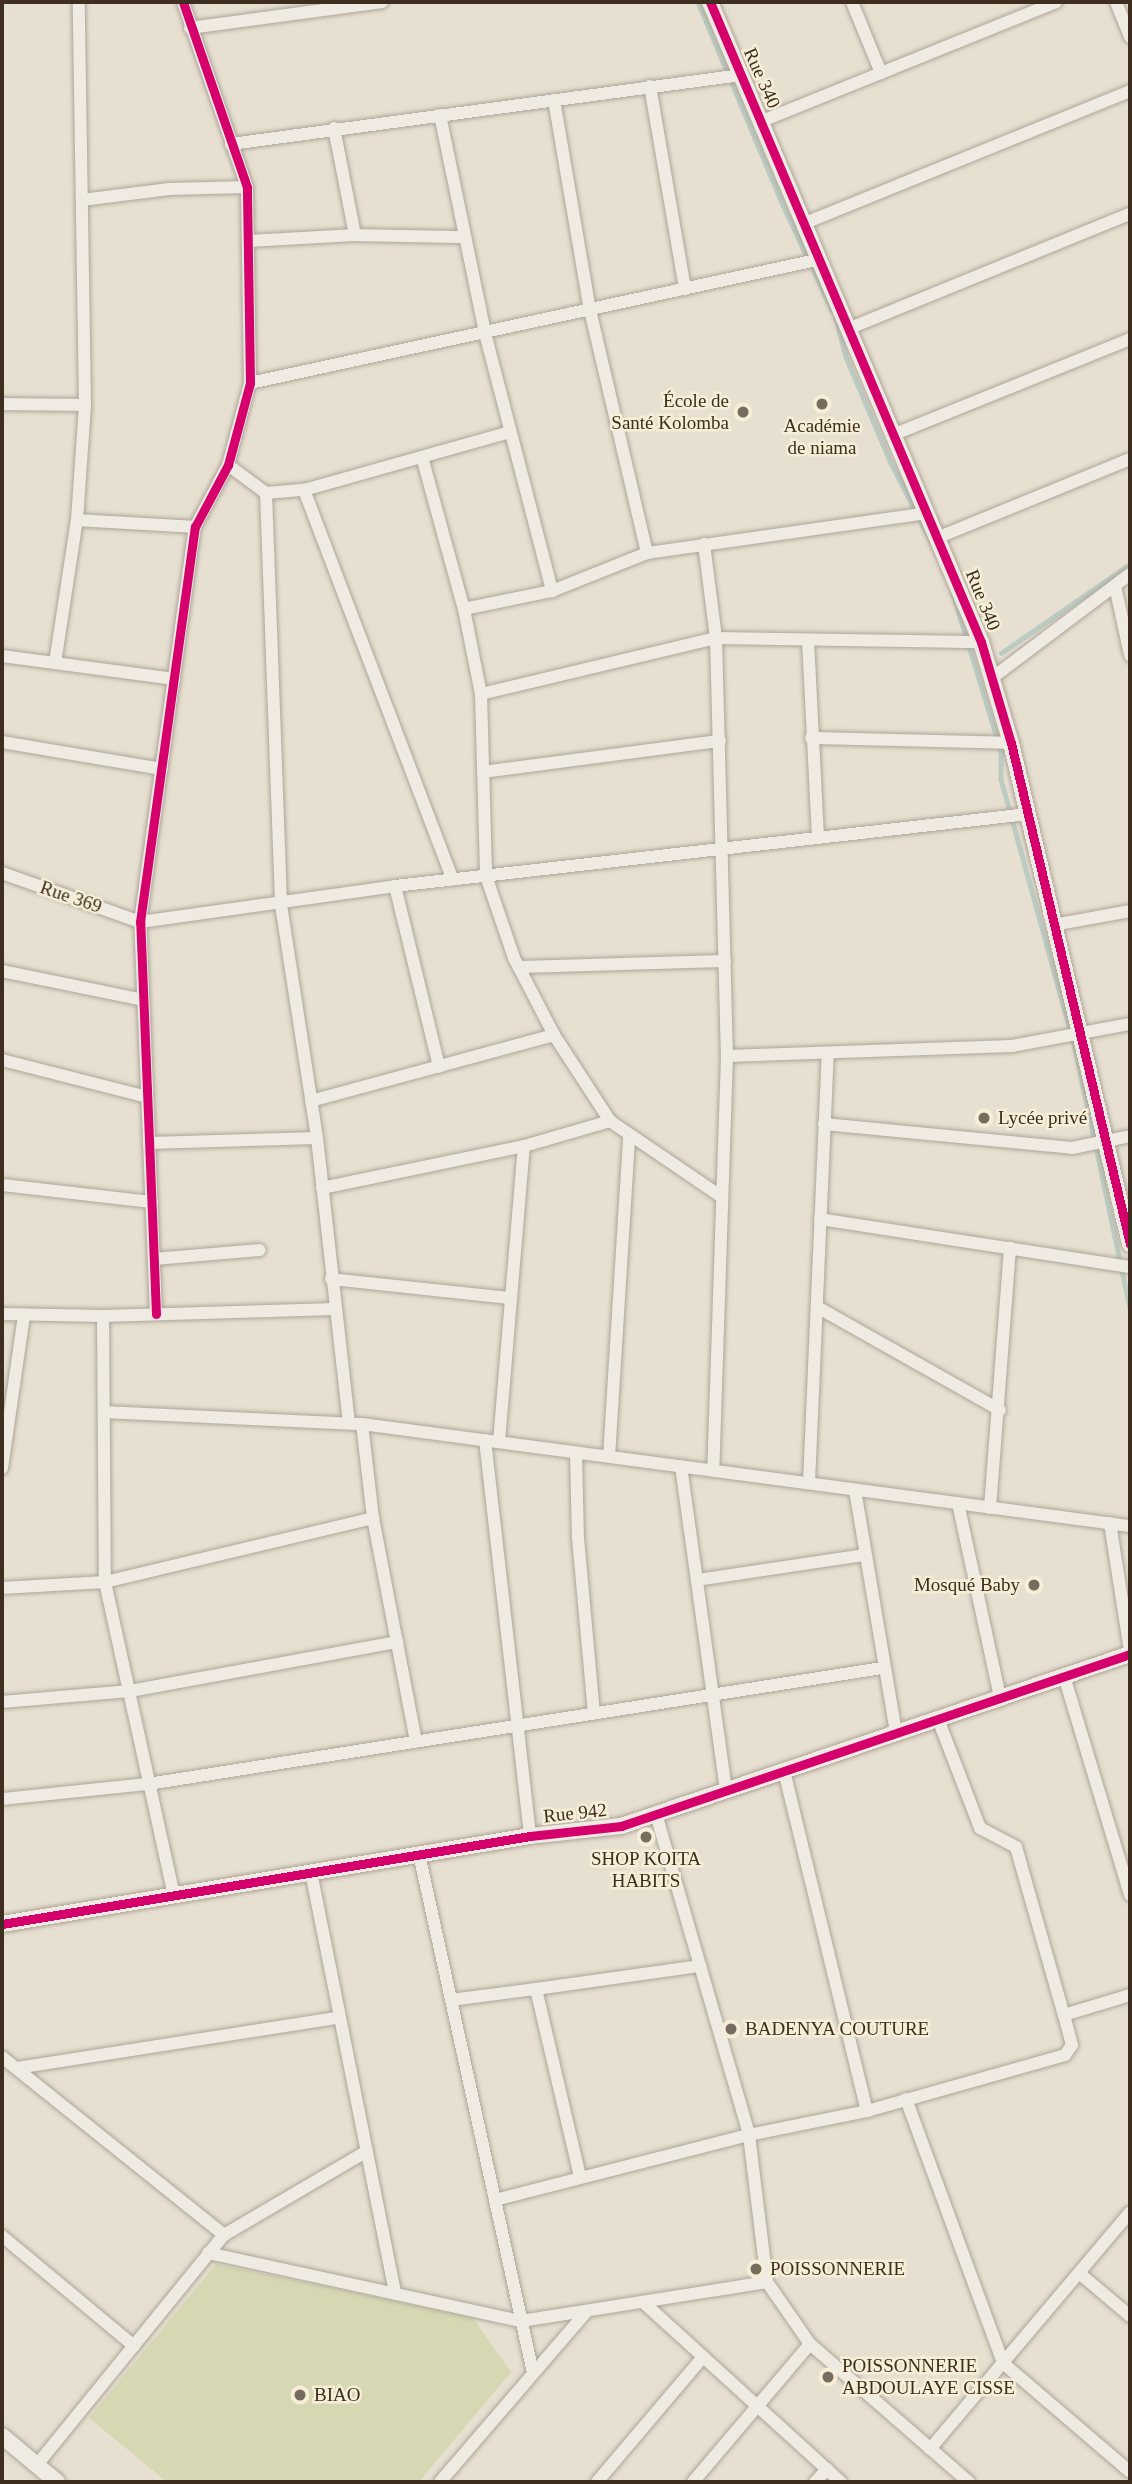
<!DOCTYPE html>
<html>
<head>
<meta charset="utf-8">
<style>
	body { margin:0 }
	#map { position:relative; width:1132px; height:2484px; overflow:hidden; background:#e7e0d1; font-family:Georgia,serif }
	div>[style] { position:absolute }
	.green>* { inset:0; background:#d6d7b3 }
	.stream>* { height:4.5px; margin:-2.25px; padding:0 2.25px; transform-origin:2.25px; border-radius:2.25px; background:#bcccc2 }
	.roads { filter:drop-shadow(0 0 2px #ada599) drop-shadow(0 0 2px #ada599) }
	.minor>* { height:12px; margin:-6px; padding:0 6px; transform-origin:6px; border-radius:6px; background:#efebe3 }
	.tertiary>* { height:16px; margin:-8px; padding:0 8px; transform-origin:8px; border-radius:8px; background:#efebe3 }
	.cycleway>* { height:9px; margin:-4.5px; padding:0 4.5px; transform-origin:4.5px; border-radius:4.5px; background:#d6006c }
	.dots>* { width:19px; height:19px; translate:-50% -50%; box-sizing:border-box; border:4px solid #f7eed8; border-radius:50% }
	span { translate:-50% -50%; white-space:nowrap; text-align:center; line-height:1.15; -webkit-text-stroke:5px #f7eed8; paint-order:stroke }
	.street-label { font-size:19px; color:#3d2e20 }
	.poi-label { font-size:19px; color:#3d2e20 }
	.right { translate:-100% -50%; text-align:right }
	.left { translate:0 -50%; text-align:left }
	.frame { position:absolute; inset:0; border:4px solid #3d2e20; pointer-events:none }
</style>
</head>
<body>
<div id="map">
	<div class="green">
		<div style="clip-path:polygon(216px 2264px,472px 2317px,511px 2372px,419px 2482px,167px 2482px,89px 2418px)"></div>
	</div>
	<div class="stream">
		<div style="left:698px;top:2px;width:220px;rotate:67.3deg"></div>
		<div style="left:783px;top:205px;width:116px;rotate:65deg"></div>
		<div style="left:836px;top:318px;width:40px;rotate:75.6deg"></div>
		<div style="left:846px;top:357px;width:115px;rotate:67deg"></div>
		<div style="left:891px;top:463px;width:88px;rotate:62.9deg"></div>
		<div style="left:953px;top:594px;width:164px;rotate:73deg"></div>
		<div style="left:1001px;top:751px;width:28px;rotate:90deg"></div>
		<div style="left:1001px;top:779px;width:283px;rotate:74.6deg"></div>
		<div style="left:1076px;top:1052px;width:262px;rotate:78.1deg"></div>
		<div style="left:1001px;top:653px;width:157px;rotate:-34.6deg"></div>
	</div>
	<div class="roads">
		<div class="minor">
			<div style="left:852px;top:2px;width:77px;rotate:67.8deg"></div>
			<div style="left:1116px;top:2px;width:38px;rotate:68deg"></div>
			<div style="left:190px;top:28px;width:194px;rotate:-7.7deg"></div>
			<div style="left:650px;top:86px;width:206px;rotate:80.2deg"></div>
			<div style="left:554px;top:100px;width:213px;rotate:80.3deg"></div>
			<div style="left:590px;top:310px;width:250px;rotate:76.8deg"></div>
			<div style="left:440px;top:115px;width:223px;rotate:78.3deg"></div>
			<div style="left:485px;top:333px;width:267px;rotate:75.4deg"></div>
			<div style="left:762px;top:121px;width:317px;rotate:-22deg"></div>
			<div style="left:334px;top:128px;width:109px;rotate:78.9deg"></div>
			<div style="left:231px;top:144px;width:515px;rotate:-7.7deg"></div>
			<div style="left:82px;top:200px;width:88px;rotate:-7.2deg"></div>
			<div style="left:169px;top:189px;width:78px;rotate:-1.5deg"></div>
			<div style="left:805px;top:223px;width:351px;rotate:-22.1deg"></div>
			<div style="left:248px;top:241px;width:107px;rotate:-3.2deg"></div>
			<div style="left:355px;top:235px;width:109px;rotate:1.1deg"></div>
			<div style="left:850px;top:328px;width:302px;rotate:-22.2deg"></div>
			<div style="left:250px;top:383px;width:584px;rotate:-12.25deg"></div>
			<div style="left:2px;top:404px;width:83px;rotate:0.7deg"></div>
			<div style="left:895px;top:434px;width:253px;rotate:-22deg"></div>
			<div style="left:422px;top:457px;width:158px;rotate:74.6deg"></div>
			<div style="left:464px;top:609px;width:87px;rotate:78.7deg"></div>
			<div style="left:481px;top:694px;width:182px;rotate:88.4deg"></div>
			<div style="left:486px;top:876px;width:87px;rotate:71.1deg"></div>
			<div style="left:514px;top:958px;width:87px;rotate:62.5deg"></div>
			<div style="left:554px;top:1035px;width:103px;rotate:56.9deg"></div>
			<div style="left:610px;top:1121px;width:135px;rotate:34.2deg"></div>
			<div style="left:228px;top:465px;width:47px;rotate:36.4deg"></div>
			<div style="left:266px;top:493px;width:38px;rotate:-5deg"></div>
			<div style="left:304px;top:490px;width:214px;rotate:-15.7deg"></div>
			<div style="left:304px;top:490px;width:417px;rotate:69.1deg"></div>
			<div style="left:266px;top:493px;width:412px;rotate:87.9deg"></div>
			<div style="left:281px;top:905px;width:236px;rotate:81.2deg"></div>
			<div style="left:317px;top:1138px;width:287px;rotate:83.6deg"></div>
			<div style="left:77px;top:520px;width:118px;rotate:3.4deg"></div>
			<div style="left:939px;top:537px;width:206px;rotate:-22.2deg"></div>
			<div style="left:704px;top:544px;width:95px;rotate:82.7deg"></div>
			<div style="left:716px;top:638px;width:418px;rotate:88.5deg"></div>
			<div style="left:727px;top:1056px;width:415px;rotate:91.9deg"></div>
			<div style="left:1115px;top:586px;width:71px;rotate:77.7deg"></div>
			<div style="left:464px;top:609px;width:90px;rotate:-11.6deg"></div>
			<div style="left:552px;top:591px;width:102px;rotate:-21.8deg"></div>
			<div style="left:647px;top:553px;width:284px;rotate:-8.1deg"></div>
			<div style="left:808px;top:640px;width:197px;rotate:87.1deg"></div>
			<div style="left:2px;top:656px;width:174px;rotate:7.6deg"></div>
			<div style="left:55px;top:663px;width:145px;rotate:-81.3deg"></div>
			<div style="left:77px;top:520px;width:115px;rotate:-86deg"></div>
			<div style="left:85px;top:405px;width:403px;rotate:-90.9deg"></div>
			<div style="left:992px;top:678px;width:173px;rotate:-37deg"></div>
			<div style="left:481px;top:694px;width:242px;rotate:-13.4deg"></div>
			<div style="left:716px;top:638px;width:265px;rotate:0.9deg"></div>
			<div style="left:811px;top:738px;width:200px;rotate:1.4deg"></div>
			<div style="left:2px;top:742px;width:162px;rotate:9.6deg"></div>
			<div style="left:483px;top:772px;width:239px;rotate:-7.5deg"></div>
			<div style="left:2px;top:873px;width:146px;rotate:19.5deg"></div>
			<div style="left:140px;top:922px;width:258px;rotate:-8deg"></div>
			<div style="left:395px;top:886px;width:637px;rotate:-6.49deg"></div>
			<div style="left:395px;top:886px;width:186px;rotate:76.3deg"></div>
			<div style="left:1053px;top:925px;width:78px;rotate:-10.3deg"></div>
			<div style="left:519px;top:967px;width:206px;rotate:-1.7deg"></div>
			<div style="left:2px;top:971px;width:144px;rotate:11.6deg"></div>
			<div style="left:727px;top:1056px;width:285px;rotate:-2deg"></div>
			<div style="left:1012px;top:1046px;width:120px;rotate:-10.6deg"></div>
			<div style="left:2px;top:1060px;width:150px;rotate:14.3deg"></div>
			<div style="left:311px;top:1101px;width:252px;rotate:-15.2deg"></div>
			<div style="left:824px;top:1124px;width:249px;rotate:5.5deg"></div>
			<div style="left:1072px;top:1148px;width:59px;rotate:-11.7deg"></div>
			<div style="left:149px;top:1143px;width:168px;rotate:-1.7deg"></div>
			<div style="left:2px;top:1185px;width:151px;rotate:6.5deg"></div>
			<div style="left:322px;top:1188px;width:206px;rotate:-11.7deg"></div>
			<div style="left:524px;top:1146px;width:90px;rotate:-16.2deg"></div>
			<div style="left:820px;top:1219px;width:314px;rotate:8.8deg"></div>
			<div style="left:154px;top:1259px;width:106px;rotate:-4.9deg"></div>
			<div style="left:331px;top:1279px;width:178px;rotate:6.1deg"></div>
			<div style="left:817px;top:1307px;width:210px;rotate:29.4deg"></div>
			<div style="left:2px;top:1314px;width:101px;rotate:1.1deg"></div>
			<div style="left:103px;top:1316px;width:232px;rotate:-1.7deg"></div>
			<div style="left:156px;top:1314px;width:392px;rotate:-92.3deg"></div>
			<div style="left:140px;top:922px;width:399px;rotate:-82.1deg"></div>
			<div style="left:195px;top:527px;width:70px;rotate:-62deg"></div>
			<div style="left:228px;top:465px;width:85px;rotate:-75deg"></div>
			<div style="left:250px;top:383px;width:196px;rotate:-90.9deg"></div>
			<div style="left:247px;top:187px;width:196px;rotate:-109.1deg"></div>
			<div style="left:103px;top:1316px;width:266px;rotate:89.6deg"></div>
			<div style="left:105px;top:1582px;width:321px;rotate:77.6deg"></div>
			<div style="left:104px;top:1412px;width:258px;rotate:2.7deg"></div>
			<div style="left:362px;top:1424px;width:775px;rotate:7.57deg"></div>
			<div style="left:362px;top:1424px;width:95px;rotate:83.3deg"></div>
			<div style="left:373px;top:1518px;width:227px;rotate:79.1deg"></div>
			<div style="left:485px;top:1440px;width:399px;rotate:83.5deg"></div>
			<div style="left:499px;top:1442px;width:297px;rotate:-85.2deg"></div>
			<div style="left:576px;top:1453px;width:85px;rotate:88.7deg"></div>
			<div style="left:578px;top:1538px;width:176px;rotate:84.8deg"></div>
			<div style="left:609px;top:1457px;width:321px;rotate:-86.4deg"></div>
			<div style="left:681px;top:1466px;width:327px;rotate:82.1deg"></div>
			<div style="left:2px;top:1468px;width:155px;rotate:-81.8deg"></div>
			<div style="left:809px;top:1483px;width:430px;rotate:-87.5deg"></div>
			<div style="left:855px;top:1490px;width:246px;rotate:80.4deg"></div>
			<div style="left:958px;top:1503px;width:199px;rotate:77.8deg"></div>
			<div style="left:990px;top:1508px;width:261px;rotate:-85.6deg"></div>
			<div style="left:1110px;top:1523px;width:129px;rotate:81.1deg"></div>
			<div style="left:697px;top:1580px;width:169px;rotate:-8.5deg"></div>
			<div style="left:2px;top:1588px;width:103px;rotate:-3.3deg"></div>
			<div style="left:105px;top:1582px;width:276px;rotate:-13.4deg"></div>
			<div style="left:1064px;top:1676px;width:229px;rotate:73.2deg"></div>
			<div style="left:2px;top:1702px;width:128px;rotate:-4.9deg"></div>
			<div style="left:130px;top:1691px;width:272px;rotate:-10.4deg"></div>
			<div style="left:938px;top:1719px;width:117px;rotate:68.9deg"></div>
			<div style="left:980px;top:1828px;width:41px;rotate:27.8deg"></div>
			<div style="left:1016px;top:1847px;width:175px;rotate:74.1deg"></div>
			<div style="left:1064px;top:2015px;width:69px;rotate:-16.9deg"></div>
			<div style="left:784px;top:1771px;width:350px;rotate:76.3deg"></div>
			<div style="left:2px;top:1799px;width:147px;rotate:-5.9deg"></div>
			<div style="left:148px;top:1784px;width:743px;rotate:-8.98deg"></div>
			<div style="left:656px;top:1814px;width:334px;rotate:73.8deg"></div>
			<div style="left:749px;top:2135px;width:148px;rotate:83deg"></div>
			<div style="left:767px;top:2282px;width:75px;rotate:55.3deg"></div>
			<div style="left:810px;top:2344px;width:211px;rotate:41deg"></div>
			<div style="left:419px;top:1854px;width:531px;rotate:77.61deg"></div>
			<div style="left:311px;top:1872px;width:430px;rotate:78.7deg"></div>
			<div style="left:536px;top:1989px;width:166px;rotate:-8deg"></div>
			<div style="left:451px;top:2000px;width:86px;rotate:-7.4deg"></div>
			<div style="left:536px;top:1989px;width:193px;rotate:76.8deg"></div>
			<div style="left:2px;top:2057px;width:285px;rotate:38.7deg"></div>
			<div style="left:17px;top:2068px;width:325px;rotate:-8.9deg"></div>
			<div style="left:906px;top:2099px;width:281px;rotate:69.8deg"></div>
			<div style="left:1003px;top:2363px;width:167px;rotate:40.6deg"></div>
			<div style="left:495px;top:2200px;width:262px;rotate:-14.4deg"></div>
			<div style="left:749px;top:2135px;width:120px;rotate:-11.5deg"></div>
			<div style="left:867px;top:2111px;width:206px;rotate:-15.8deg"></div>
			<div style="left:1065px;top:2055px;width:12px;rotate:-55deg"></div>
			<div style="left:1072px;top:2045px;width:31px;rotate:-105deg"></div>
			<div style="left:2px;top:2236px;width:172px;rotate:39.8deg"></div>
			<div style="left:208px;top:2253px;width:320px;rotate:12.3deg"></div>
			<div style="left:521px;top:2321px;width:249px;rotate:-9deg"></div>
			<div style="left:1079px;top:2273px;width:67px;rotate:40.1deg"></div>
			<div style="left:643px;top:2302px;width:268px;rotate:42.3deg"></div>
			<div style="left:930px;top:2449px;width:310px;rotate:-49.8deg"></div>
			<div style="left:36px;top:2466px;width:298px;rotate:-50.9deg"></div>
			<div style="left:224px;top:2235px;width:162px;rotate:-30.4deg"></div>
			<div style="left:440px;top:2482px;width:225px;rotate:-49.3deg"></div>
			<div style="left:597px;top:2482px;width:164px;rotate:-49.7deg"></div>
			<div style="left:693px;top:2482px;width:181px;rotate:-49.7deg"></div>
			<div style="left:815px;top:2482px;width:18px;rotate:-47deg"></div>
		</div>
		<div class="tertiary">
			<div style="left:710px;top:2px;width:695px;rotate:67.05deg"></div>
			<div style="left:981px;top:642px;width:105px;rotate:73.5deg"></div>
			<div style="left:1011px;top:743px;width:515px;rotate:76.64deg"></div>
			<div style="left:2px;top:1924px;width:535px;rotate:-9.46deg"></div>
			<div style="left:530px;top:1836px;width:92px;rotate:-6.3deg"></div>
			<div style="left:621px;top:1826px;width:537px;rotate:-18.67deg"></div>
			<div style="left:2px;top:2436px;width:72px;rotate:39.9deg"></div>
		</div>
	</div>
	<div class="cycleway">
		<div style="left:710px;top:2px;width:695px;rotate:67.05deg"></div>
		<div style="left:981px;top:642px;width:105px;rotate:73.5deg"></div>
		<div style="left:1011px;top:743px;width:515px;rotate:76.64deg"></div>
		<div style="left:156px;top:1314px;width:392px;rotate:-92.3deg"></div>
		<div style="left:140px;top:922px;width:399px;rotate:-82.1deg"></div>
		<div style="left:195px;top:527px;width:70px;rotate:-62deg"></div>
		<div style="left:228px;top:465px;width:85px;rotate:-75deg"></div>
		<div style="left:250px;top:383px;width:196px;rotate:-90.9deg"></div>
		<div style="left:247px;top:187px;width:196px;rotate:-109.1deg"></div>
		<div style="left:2px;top:1924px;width:535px;rotate:-9.46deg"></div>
		<div style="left:530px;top:1836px;width:92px;rotate:-6.3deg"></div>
		<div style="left:621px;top:1826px;width:537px;rotate:-18.67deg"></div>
	</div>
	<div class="dots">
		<div style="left:822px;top:404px;background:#786c5e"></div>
		<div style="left:743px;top:412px;background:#786c5e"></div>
		<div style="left:984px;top:1118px;background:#786c5e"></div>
		<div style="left:1034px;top:1585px;background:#786c5e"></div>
		<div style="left:646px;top:1837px;background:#786c5e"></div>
		<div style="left:731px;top:2029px;background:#786c5e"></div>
		<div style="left:756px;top:2269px;background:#786c5e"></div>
		<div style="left:828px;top:2377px;background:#786c5e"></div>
		<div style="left:300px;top:2395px;background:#786c5e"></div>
	</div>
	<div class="street-label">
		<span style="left:762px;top:78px;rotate:66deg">Rue 340</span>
		<span style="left:983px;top:600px;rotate:68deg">Rue 340</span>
		<span style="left:71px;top:897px;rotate:19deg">Rue 369</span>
		<span style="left:575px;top:1813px;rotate:-6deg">Rue 942</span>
	</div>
	<div class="poi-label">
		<span class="right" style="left:729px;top:412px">École de<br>Santé Kolomba</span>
		<span style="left:822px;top:437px">Académie<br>de niama</span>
		<span class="left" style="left:998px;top:1118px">Lycée privé</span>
		<span class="right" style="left:1020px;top:1585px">Mosqué Baby</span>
		<span style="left:646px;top:1870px">SHOP KOITA<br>HABITS</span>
		<span class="left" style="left:745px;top:2029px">BADENYA COUTURE</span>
		<span class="left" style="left:770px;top:2269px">POISSONNERIE</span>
		<span class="left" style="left:842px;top:2377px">POISSONNERIE<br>ABDOULAYE CISSE</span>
		<span class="left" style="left:314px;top:2395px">BIAO</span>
	</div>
	<div class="frame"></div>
</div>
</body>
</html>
